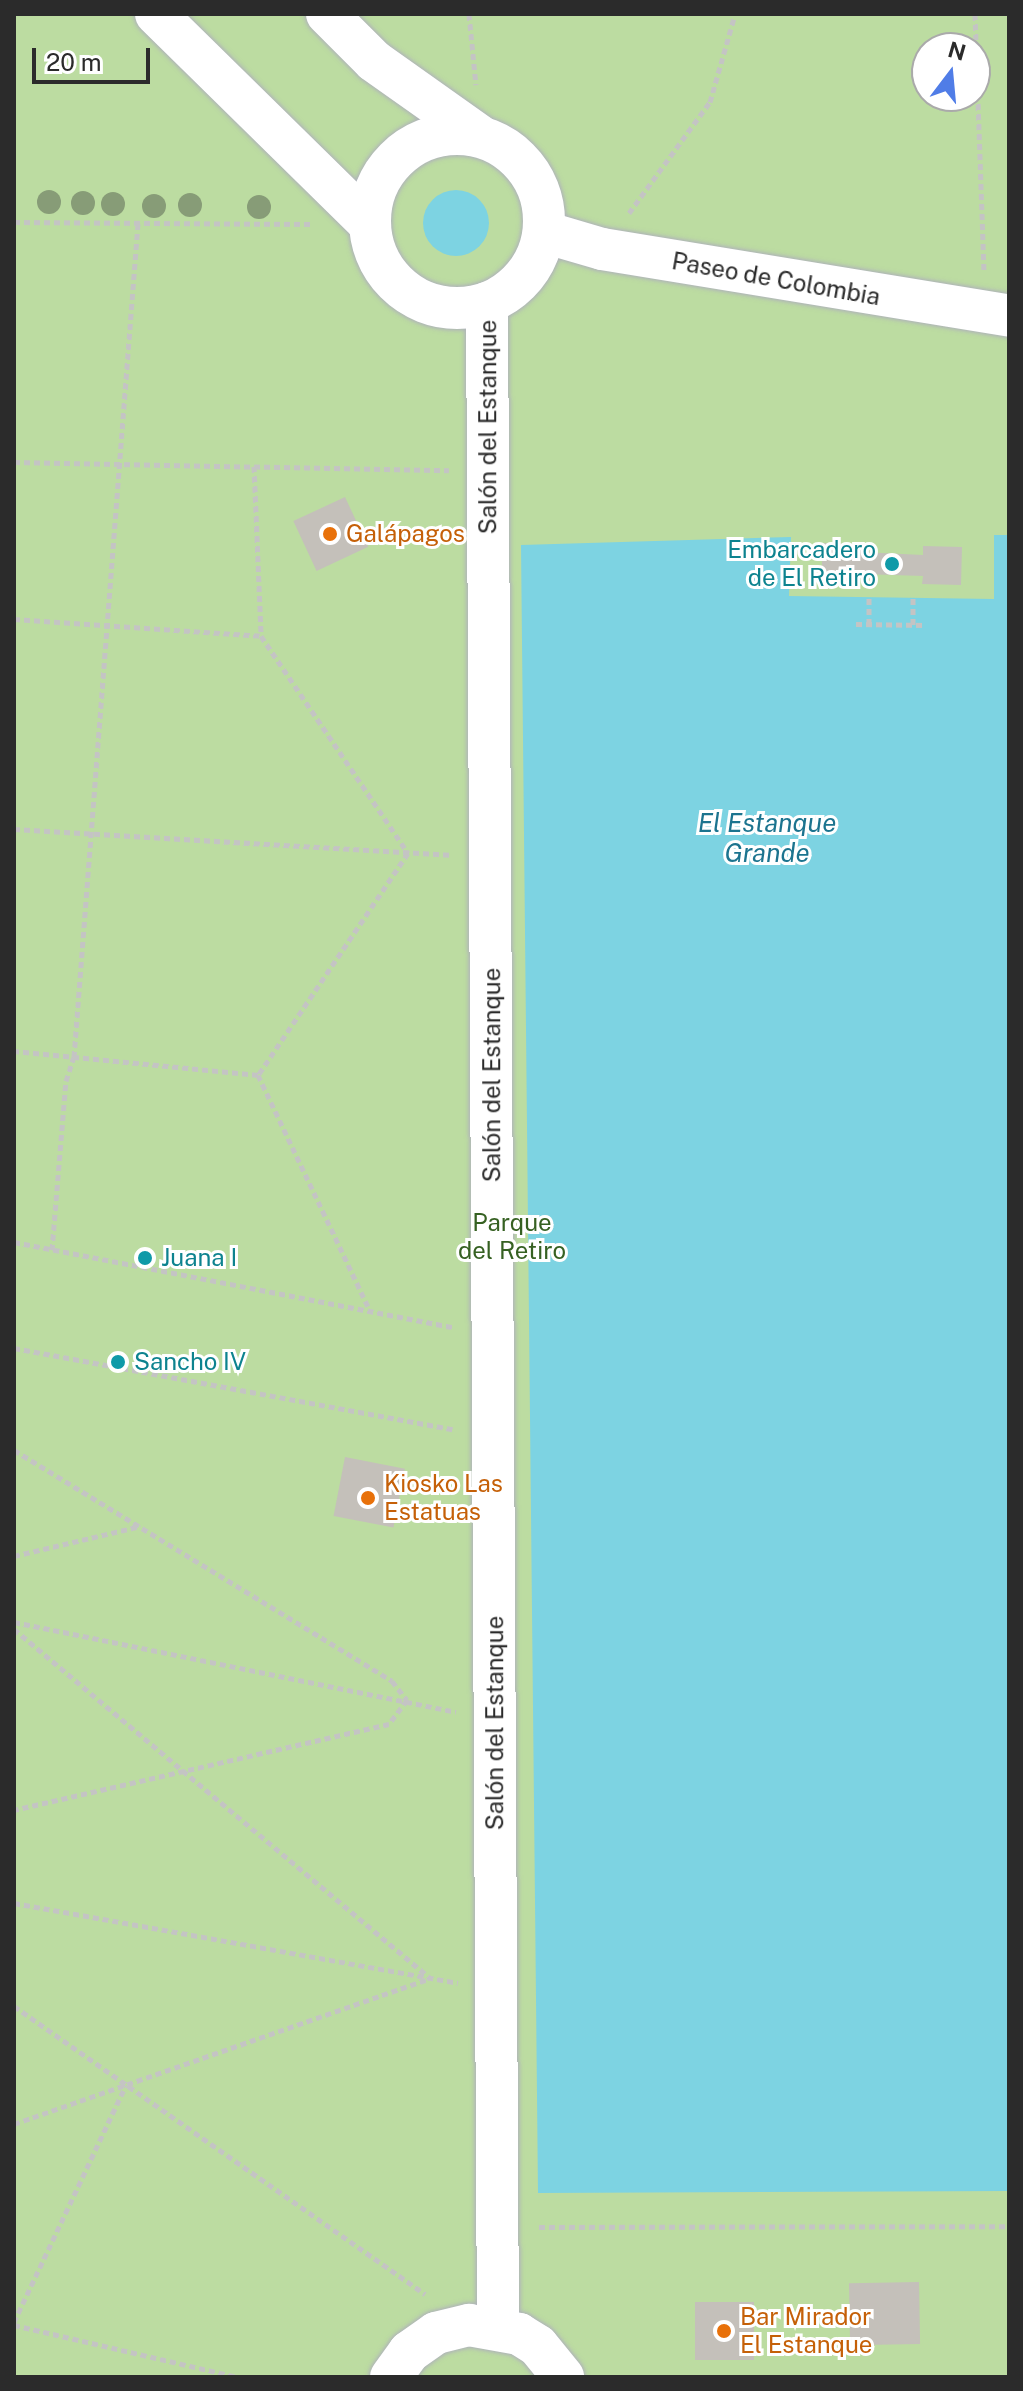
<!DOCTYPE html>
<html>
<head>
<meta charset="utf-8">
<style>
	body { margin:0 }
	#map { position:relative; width:1023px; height:2391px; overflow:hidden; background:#ebe5df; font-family:"Public Sans",sans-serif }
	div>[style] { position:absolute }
	.green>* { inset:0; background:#bcdca1 }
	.water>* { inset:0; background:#7dd3e2 }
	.round { border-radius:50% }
	.building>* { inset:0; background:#c4c0ba; transform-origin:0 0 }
	.path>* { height:5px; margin-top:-2.5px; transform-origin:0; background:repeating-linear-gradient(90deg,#c4c4c4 0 6px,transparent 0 10px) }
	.roads { filter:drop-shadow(0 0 2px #afb2ba) drop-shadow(0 0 2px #afb2ba) }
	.minor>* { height:42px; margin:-21px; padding:0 21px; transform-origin:21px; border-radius:21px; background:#fff }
	.minor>.ring { margin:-21px; padding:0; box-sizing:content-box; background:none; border:42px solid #fff; border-radius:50% }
	.trees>* { width:24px; height:24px; margin:-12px; border-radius:50%; background:#879c77 }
	.dots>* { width:22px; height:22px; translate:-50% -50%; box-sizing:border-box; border:4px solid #fff; border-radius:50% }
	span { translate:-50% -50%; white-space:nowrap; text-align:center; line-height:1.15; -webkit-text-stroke:6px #fff; paint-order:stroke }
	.street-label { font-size:24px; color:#2b2b2b }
	.food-label { font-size:24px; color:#c56008 }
	.left { translate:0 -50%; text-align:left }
	.culture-label { font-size:24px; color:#0d838f }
	.right { translate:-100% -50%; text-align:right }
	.park-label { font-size:24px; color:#366122 }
	.water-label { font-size:26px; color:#1c748f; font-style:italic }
	.frame { position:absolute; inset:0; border:16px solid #2b2b2b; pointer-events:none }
	.north { position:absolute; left:911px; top:32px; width:80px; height:80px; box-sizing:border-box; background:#fff; border:2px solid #aaa; border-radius:50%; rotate:16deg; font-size:22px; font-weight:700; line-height:32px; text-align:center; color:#2b2b2b }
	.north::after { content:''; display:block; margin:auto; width:28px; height:36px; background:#507de7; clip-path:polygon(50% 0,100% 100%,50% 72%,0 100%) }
	.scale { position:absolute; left:32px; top:48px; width:118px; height:36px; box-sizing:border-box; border:4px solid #2b2b2b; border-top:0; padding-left:10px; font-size:24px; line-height:28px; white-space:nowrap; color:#2b2b2b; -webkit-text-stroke:6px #fff; paint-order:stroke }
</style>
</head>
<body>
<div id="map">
	<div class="green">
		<div style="clip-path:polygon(evenodd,14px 14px,1009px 14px,1009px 2377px,14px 2377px,14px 14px,927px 48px,975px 48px,975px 96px,927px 96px,927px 48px)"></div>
	</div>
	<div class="water">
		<div class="round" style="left:423px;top:190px;width:66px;height:66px"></div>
		<div style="clip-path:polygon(994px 535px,1009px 535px,1009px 2191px,538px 2193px,521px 545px,791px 537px,789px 596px,994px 599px)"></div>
	</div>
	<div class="building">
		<div style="left:345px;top:497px;width:55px;height:57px;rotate:65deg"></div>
		<div style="clip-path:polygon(823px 543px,861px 544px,861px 552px,923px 555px,923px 546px,962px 547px,961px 585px,922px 584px,923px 576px,860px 574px,860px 583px,821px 582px)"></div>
		<div style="left:345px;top:1457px;width:61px;height:60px;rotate:11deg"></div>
		<div style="left:919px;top:2282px;width:62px;height:70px;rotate:89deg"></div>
		<div style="left:695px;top:2302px;width:59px;height:58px"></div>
	</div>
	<div class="path">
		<div style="left:469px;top:14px;width:71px;rotate:84.4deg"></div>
		<div style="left:975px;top:14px;width:259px;rotate:88deg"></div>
		<div style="left:629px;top:213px;width:137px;rotate:-53.9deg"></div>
		<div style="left:710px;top:102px;width:91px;rotate:-74.1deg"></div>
		<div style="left:14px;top:222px;width:299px;rotate:0.4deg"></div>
		<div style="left:14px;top:462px;width:435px;rotate:1.1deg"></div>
		<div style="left:254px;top:466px;width:170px;rotate:87.6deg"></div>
		<div style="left:14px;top:619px;width:248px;rotate:3.9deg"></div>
		<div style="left:261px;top:636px;width:262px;rotate:55.9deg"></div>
		<div style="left:408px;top:853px;width:268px;rotate:124deg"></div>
		<div style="left:258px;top:1075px;width:245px;rotate:-174.4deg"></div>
		<div style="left:856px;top:624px;width:70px;rotate:0.8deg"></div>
		<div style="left:869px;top:624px;width:27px;rotate:-90deg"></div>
		<div style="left:913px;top:625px;width:27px;rotate:-90deg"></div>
		<div style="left:14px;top:829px;width:436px;rotate:3.4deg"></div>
		<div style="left:258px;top:1075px;width:261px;rotate:64.6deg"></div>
		<div style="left:14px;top:1242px;width:447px;rotate:11deg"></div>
		<div style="left:52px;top:1250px;width:170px;rotate:-85.3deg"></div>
		<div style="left:66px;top:1081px;width:25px;rotate:-72deg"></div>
		<div style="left:74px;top:1057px;width:836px;rotate:-85.61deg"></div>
		<div style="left:14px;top:1348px;width:446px;rotate:10.5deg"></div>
		<div style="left:14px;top:1450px;width:443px;rotate:31.4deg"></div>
		<div style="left:392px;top:1681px;width:24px;rotate:52deg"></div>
		<div style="left:407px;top:1700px;width:30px;rotate:127deg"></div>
		<div style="left:389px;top:1724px;width:385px;rotate:167.1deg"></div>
		<div style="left:14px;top:1556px;width:130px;rotate:-13.3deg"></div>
		<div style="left:14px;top:1622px;width:451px;rotate:11.5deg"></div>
		<div style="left:14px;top:1629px;width:543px;rotate:39.99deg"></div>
		<div style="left:14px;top:1903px;width:451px;rotate:10.2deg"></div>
		<div style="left:14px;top:2006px;width:502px;rotate:35.02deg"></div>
		<div style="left:14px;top:2124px;width:440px;rotate:-19.3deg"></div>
		<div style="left:539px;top:2227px;width:470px;rotate:-0.1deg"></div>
		<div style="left:14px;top:2322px;width:262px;rotate:-64.7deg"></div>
		<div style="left:14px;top:2325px;width:229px;rotate:13.1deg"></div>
	</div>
	<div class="roads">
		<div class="minor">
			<div style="left:156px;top:14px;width:300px;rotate:44.5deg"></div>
			<div style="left:327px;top:14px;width:66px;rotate:45deg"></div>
			<div style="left:374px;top:61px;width:130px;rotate:35.3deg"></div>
			<div class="ring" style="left:370px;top:134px;width:132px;height:132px"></div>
			<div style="left:544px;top:232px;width:60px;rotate:16.3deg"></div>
			<div style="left:602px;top:249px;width:412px;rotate:9.3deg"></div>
			<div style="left:487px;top:303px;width:2023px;rotate:89.69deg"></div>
			<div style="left:391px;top:2377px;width:31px;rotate:-54deg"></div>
			<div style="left:409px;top:2352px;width:33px;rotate:-35deg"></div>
			<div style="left:436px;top:2333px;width:34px;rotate:-14deg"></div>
			<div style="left:469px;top:2325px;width:51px;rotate:10.2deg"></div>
			<div style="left:519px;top:2334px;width:22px;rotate:32deg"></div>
			<div style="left:538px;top:2346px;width:40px;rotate:51deg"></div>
		</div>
	</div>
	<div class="trees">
		<div style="left:49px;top:202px"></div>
		<div style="left:83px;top:203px"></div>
		<div style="left:113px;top:204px"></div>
		<div style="left:190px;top:205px"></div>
		<div style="left:154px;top:206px"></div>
		<div style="left:259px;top:207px"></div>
	</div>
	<div class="dots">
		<div style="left:330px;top:534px;background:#e8710a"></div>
		<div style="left:892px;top:564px;background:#0f9aa8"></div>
		<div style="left:145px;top:1258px;background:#0f9aa8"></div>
		<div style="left:118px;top:1362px;background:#0f9aa8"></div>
		<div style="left:368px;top:1498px;background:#e8710a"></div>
		<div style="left:724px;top:2331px;background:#e8710a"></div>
	</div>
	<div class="street-label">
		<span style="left:776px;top:279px;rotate:10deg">Paseo de Colombia</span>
		<span style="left:488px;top:427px;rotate:-90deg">Salón del Estanque</span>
		<span style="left:492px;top:1075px;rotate:-90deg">Salón del Estanque</span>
		<span style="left:495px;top:1723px;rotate:-90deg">Salón del Estanque</span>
	</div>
	<div class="food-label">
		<span class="left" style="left:346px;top:534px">Galápagos</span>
		<span class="left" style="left:384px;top:1498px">Kiosko Las<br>Estatuas</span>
		<span class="left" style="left:740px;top:2331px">Bar Mirador<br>El Estanque</span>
	</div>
	<div class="culture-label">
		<span class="right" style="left:876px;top:564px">Embarcadero<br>de El Retiro</span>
		<span class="left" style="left:161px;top:1258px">Juana I</span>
		<span class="left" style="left:134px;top:1362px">Sancho IV</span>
	</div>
	<div class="park-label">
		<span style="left:512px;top:1237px">Parque<br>del Retiro</span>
	</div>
	<div class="water-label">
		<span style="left:767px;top:838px">El Estanque<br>Grande</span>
	</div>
	<div class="frame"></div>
	<div class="north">N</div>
	<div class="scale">20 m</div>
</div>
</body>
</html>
